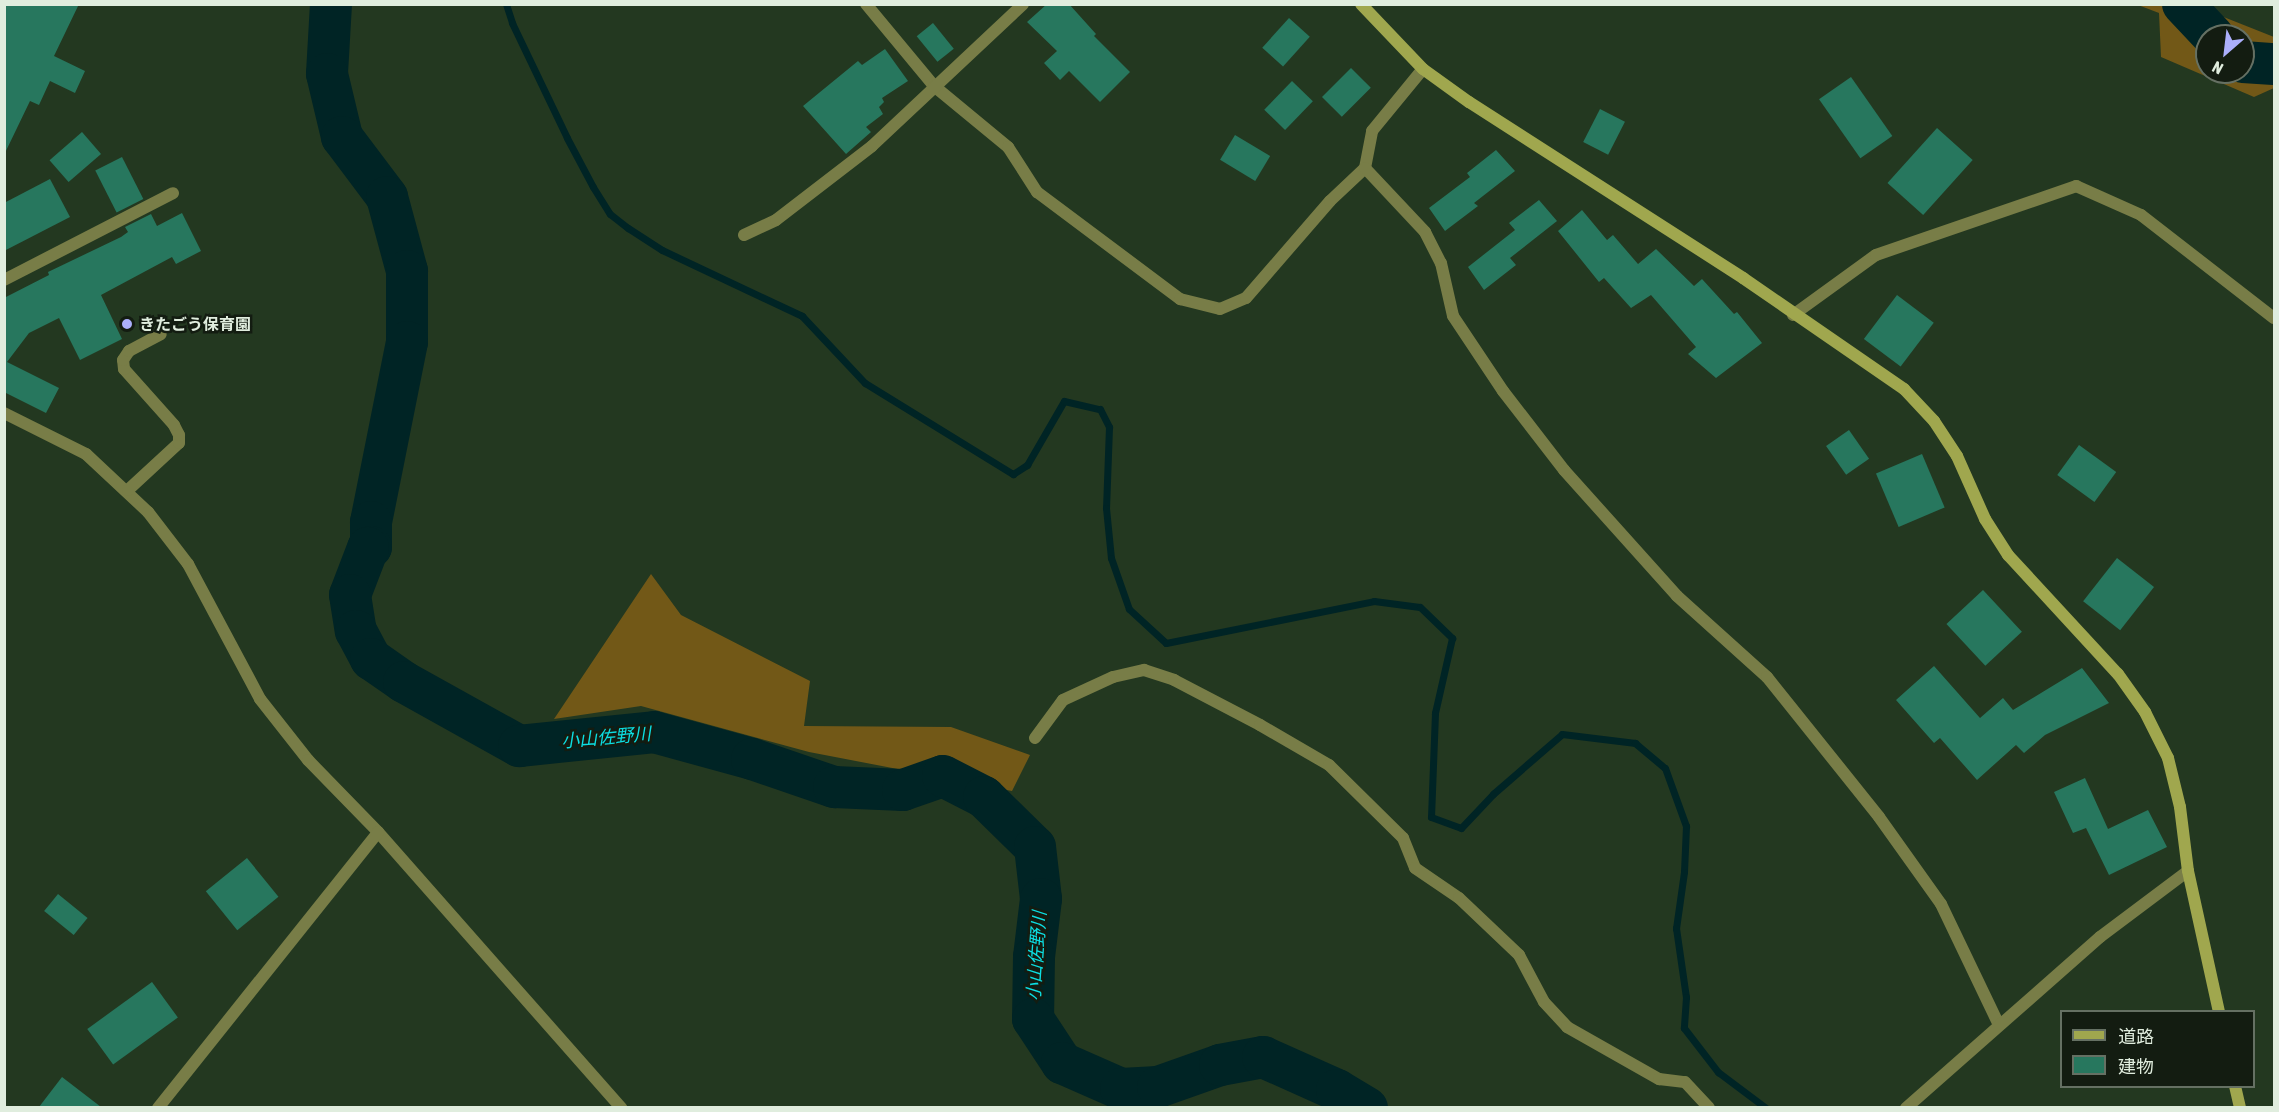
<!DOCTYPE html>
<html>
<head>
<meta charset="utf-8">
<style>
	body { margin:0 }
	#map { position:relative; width:2279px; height:1112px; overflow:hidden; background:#233820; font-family:"Asap Condensed","Noto Sans JP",sans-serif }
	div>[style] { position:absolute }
	.forest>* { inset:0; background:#725817 }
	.stream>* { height:7px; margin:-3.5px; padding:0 3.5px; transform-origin:3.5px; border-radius:3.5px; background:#002425 }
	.river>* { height:42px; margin:-21px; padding:0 21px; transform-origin:21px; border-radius:21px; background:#002425 }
	.building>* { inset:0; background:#27775e; transform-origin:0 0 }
	.street>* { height:12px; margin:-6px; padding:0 6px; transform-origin:6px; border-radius:6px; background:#787d47 }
	.secondary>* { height:12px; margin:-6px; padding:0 6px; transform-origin:6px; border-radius:6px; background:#a0a74e }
	.dots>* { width:16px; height:16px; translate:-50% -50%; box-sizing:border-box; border:3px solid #131c11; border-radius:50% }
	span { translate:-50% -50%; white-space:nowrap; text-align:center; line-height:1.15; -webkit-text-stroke:5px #131c11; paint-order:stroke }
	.poi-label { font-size:16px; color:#e0edde; font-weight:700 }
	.left { translate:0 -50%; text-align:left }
	.water-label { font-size:18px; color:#0cdee2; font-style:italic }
	.frame { position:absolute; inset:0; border:6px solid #e0edde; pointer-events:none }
	.legend { position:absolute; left:2060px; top:1010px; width:195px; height:78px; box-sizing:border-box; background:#131c11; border:2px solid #657063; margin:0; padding:8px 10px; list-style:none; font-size:18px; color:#e0edde }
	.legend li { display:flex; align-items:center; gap:12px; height:30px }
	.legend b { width:30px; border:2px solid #657063 }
	.north { position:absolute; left:2195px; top:24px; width:60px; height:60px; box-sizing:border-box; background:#131c11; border:2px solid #657063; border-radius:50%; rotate:208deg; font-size:16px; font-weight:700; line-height:24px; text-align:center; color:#e0edde }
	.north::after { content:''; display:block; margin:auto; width:21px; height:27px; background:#abaffb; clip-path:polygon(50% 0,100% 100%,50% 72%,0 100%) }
</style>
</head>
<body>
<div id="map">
	<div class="forest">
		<div style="clip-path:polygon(evenodd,2138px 5px,2200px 5px,2206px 10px,2274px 37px,2274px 88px,2254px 97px,2161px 57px,2159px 13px,2138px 5px,2207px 36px,2243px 36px,2243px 72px,2207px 72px,2207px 36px)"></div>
		<div style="clip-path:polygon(651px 574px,681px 615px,810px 681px,804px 726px,951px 727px,1030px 755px,1012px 791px,809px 752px,641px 706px,554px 719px)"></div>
	</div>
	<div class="stream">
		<div style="left:506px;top:4px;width:20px;rotate:72deg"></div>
		<div style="left:512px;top:23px;width:127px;rotate:64.4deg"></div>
		<div style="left:567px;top:138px;width:55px;rotate:62deg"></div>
		<div style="left:593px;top:187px;width:32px;rotate:58deg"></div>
		<div style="left:610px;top:214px;width:23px;rotate:38deg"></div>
		<div style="left:628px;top:228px;width:40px;rotate:32.9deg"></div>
		<div style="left:662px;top:250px;width:155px;rotate:25.2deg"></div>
		<div style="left:802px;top:316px;width:92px;rotate:46.8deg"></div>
		<div style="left:865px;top:383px;width:174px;rotate:31.6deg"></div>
		<div style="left:1013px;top:474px;width:17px;rotate:-33deg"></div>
		<div style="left:1027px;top:465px;width:74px;rotate:-60deg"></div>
		<div style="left:1064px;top:401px;width:37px;rotate:13deg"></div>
		<div style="left:1100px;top:409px;width:20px;rotate:63deg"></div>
		<div style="left:1109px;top:427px;width:81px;rotate:92.1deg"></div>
		<div style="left:1106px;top:508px;width:50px;rotate:84.3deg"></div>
		<div style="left:1111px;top:558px;width:54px;rotate:70.6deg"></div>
		<div style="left:1129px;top:609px;width:50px;rotate:42.6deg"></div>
		<div style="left:1166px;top:643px;width:212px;rotate:-11.4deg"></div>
		<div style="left:1374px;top:601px;width:46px;rotate:7.4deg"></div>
		<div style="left:1420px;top:607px;width:45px;rotate:44.1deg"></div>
		<div style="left:1452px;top:638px;width:77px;rotate:102.8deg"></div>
		<div style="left:1435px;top:713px;width:104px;rotate:92.2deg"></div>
		<div style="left:1431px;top:817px;width:32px;rotate:20deg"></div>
		<div style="left:1461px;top:828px;width:47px;rotate:-46.7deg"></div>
		<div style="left:1493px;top:794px;width:91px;rotate:-41deg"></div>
		<div style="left:1562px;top:734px;width:74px;rotate:7deg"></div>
		<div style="left:1635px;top:743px;width:39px;rotate:40deg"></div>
		<div style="left:1665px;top:768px;width:62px;rotate:70.1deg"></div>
		<div style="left:1686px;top:826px;width:46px;rotate:92.5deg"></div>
		<div style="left:1684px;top:872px;width:57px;rotate:98.1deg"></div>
		<div style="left:1676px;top:928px;width:70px;rotate:81.8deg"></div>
		<div style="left:1686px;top:997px;width:31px;rotate:94deg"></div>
		<div style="left:1684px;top:1028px;width:56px;rotate:52.3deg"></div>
		<div style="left:1718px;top:1072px;width:60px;rotate:36.9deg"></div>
	</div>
	<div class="river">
		<div style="left:331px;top:4px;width:70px;rotate:93.3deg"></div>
		<div style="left:327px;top:74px;width:65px;rotate:76.6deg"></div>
		<div style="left:342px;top:137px;width:75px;rotate:53.1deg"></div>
		<div style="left:387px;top:197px;width:77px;rotate:74.9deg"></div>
		<div style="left:407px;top:271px;width:71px;rotate:90deg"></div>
		<div style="left:407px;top:342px;width:184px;rotate:101.3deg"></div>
		<div style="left:371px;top:522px;width:25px;rotate:90deg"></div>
		<div style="left:371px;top:547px;width:3px;rotate:162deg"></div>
		<div style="left:368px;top:548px;width:50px;rotate:111deg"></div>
		<div style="left:350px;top:595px;width:36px;rotate:81deg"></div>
		<div style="left:356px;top:631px;width:32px;rotate:62deg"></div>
		<div style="left:371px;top:659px;width:40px;rotate:34.9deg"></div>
		<div style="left:404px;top:682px;width:132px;rotate:29.1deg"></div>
		<div style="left:519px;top:746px;width:136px;rotate:-5.9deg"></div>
		<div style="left:654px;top:732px;width:102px;rotate:15.4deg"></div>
		<div style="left:752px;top:759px;width:87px;rotate:18.9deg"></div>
		<div style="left:834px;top:787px;width:69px;rotate:2.5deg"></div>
		<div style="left:903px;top:790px;width:42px;rotate:-19.3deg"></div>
		<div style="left:943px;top:776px;width:46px;rotate:27.1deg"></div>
		<div style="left:984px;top:797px;width:71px;rotate:44.4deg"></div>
		<div style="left:1035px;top:847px;width:52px;rotate:83.4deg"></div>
		<div style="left:1041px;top:899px;width:58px;rotate:96.9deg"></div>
		<div style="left:1034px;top:957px;width:62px;rotate:90.9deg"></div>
		<div style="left:1033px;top:1019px;width:53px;rotate:56.6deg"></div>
		<div style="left:1062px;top:1063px;width:64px;rotate:23.8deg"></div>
		<div style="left:1121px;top:1089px;width:37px;rotate:-3deg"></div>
		<div style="left:1158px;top:1087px;width:66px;rotate:-19.5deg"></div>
		<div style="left:1220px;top:1065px;width:44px;rotate:-10.5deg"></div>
		<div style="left:1263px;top:1057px;width:81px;rotate:24deg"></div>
		<div style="left:1337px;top:1090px;width:35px;rotate:31deg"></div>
		<div style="left:2183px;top:4px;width:44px;rotate:46.8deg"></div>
		<div style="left:2243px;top:62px;width:31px;rotate:4deg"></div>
	</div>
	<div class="building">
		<div style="clip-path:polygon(4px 4px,79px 4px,54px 56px,85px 71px,75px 93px,50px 81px,39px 105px,30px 101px,4px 155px)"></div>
		<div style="clip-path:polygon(1047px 4px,1069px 4px,1096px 34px,1094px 36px,1130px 72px,1100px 102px,1069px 71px,1060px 80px,1044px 63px,1057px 51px,1027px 22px)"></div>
		<div style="left:1289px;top:18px;width:28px;height:40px;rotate:42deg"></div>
		<div style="left:933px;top:23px;width:33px;height:21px;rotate:51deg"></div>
		<div style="clip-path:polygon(885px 49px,908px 81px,882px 98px,884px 102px,879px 107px,883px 114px,866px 127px,871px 132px,846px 154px,803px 106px,858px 61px,862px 65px)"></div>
		<div style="left:1351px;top:68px;width:28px;height:41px;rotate:45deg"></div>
		<div style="left:1851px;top:77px;width:72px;height:39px;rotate:55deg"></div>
		<div style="left:1292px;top:81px;width:29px;height:40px;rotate:44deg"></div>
		<div style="left:1600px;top:109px;width:28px;height:37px;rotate:27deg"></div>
		<div style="left:1937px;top:128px;width:48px;height:74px;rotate:42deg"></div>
		<div style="left:82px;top:132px;width:29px;height:43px;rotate:49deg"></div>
		<div style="left:1235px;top:135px;width:41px;height:29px;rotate:31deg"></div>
		<div style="clip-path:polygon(1496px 150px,1515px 171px,1474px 203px,1478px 206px,1445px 231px,1429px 208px,1470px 177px,1467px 173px)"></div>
		<div style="left:122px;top:157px;width:47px;height:30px;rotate:63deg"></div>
		<div style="clip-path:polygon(50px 179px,70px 217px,4px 251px,4px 203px)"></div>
		<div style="clip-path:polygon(1539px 200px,1557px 221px,1510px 258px,1516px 265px,1484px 290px,1468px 267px,1515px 230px,1509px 223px)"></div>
		<div style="clip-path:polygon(1582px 210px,1607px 240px,1613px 235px,1638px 264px,1656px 249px,1694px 286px,1702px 279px,1734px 314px,1737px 312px,1762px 343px,1716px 378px,1688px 354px,1696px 347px,1651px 295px,1631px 308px,1604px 278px,1599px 282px,1558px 231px)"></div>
		<div style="clip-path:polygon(182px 213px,201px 251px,176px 264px,172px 257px,101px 295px,122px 339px,80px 360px,59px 318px,29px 333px,7px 362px,59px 388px,46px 413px,4px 392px,4px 298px,49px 275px,48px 272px,121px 237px,128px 232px,125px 227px,151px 214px,157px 226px)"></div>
		<div style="left:1897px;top:295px;width:46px;height:55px;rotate:37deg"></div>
		<div style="left:1849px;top:430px;width:35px;height:28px;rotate:55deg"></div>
		<div style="left:2079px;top:445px;width:46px;height:37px;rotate:36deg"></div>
		<div style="left:1922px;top:454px;width:58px;height:50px;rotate:67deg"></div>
		<div style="left:2117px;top:558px;width:47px;height:55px;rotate:38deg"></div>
		<div style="left:1983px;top:590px;width:57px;height:50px;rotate:47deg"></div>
		<div style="clip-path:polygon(1934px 666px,1980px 718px,2003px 698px,2013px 710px,2082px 668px,2109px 703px,2045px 735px,2024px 753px,2016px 745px,1977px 780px,1940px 738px,1934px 743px,1896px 700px)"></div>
		<div style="clip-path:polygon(2085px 778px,2108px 829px,2148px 810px,2167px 847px,2109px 875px,2086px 828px,2073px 833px,2054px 792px)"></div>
		<div style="left:247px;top:858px;width:50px;height:53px;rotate:51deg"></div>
		<div style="left:58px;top:894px;width:38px;height:22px;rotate:39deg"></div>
		<div style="left:152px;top:982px;width:44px;height:80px;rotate:54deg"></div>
		<div style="clip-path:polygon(62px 1077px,101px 1107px,39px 1107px)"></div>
	</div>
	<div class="street">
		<div style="left:866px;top:4px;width:107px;rotate:50.3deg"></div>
		<div style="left:934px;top:86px;width:96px;rotate:39.5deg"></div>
		<div style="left:1008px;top:147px;width:54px;rotate:57.2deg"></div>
		<div style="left:1037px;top:192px;width:179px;rotate:36.8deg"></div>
		<div style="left:1180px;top:299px;width:41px;rotate:14deg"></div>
		<div style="left:1220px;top:309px;width:28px;rotate:-23deg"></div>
		<div style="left:1246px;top:298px;width:128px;rotate:-49.1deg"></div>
		<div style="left:1330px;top:201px;width:48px;rotate:-43.3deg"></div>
		<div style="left:1365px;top:168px;width:38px;rotate:-79deg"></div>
		<div style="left:1372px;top:131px;width:80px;rotate:-50.6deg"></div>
		<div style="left:1365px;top:168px;width:88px;rotate:46.8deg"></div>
		<div style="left:1425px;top:232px;width:35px;rotate:63deg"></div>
		<div style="left:1441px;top:263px;width:54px;rotate:77.2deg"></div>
		<div style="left:1453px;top:316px;width:90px;rotate:56.3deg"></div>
		<div style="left:1503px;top:391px;width:100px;rotate:52.3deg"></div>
		<div style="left:1564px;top:470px;width:169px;rotate:48.1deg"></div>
		<div style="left:1677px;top:596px;width:121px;rotate:42deg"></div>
		<div style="left:1767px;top:677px;width:179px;rotate:51.3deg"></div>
		<div style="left:1879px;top:817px;width:107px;rotate:54.5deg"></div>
		<div style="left:1941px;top:904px;width:134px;rotate:64.4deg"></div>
		<div style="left:744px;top:235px;width:35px;rotate:-25deg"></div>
		<div style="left:776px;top:220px;width:121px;rotate:-37.6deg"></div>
		<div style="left:872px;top:146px;width:207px;rotate:-43.2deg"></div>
		<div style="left:4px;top:280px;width:190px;rotate:-27.2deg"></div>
		<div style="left:1793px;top:315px;width:102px;rotate:-35.9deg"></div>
		<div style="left:1876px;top:255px;width:212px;rotate:-19deg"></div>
		<div style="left:2076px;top:186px;width:71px;rotate:24deg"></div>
		<div style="left:2141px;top:215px;width:168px;rotate:37.8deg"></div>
		<div style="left:4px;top:413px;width:92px;rotate:26.6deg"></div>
		<div style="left:86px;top:454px;width:85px;rotate:43.1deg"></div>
		<div style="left:148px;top:512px;width:66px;rotate:52.4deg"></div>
		<div style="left:188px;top:564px;width:153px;rotate:61.9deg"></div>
		<div style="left:260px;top:699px;width:78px;rotate:51.8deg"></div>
		<div style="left:308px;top:760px;width:100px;rotate:45.8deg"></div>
		<div style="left:378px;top:832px;width:368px;rotate:48.6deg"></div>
		<div style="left:128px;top:490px;width:69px;rotate:-42.7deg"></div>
		<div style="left:179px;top:443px;width:8px;rotate:-90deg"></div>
		<div style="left:179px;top:435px;width:11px;rotate:-117deg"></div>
		<div style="left:174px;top:425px;width:75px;rotate:-131.8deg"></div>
		<div style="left:124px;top:369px;width:9px;rotate:-96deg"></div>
		<div style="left:123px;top:360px;width:11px;rotate:-56deg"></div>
		<div style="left:129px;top:351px;width:36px;rotate:-28deg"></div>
		<div style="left:1035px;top:738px;width:47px;rotate:-53.6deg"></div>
		<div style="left:1063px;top:700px;width:55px;rotate:-24.7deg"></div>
		<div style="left:1113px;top:677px;width:32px;rotate:-13deg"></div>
		<div style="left:1144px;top:670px;width:32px;rotate:18deg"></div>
		<div style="left:1174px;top:680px;width:97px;rotate:27.6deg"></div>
		<div style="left:1260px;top:725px;width:80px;rotate:30.1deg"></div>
		<div style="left:1329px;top:765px;width:104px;rotate:44.6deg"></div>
		<div style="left:1403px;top:838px;width:32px;rotate:68deg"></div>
		<div style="left:1415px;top:868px;width:53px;rotate:34.3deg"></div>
		<div style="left:1459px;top:898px;width:83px;rotate:43.5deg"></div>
		<div style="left:1519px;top:955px;width:53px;rotate:62deg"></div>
		<div style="left:1544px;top:1002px;width:34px;rotate:47deg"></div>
		<div style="left:1567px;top:1027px;width:106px;rotate:29.5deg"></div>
		<div style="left:1659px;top:1079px;width:26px;rotate:7deg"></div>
		<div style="left:1685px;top:1082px;width:35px;rotate:47deg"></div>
		<div style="left:158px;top:1108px;width:353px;rotate:-51.4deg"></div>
		<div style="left:1906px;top:1108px;width:259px;rotate:-41.4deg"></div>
		<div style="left:2100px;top:937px;width:110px;rotate:-36.9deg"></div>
	</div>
	<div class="secondary">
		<div style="left:1361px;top:4px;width:90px;rotate:46.4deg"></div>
		<div style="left:1423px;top:69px;width:57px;rotate:35.7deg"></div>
		<div style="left:1469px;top:102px;width:326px;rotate:32.7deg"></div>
		<div style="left:1743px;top:278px;width:196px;rotate:34.6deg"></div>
		<div style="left:1904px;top:389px;width:44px;rotate:46.8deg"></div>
		<div style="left:1934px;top:421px;width:42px;rotate:56.7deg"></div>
		<div style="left:1957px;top:456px;width:69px;rotate:66deg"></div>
		<div style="left:1985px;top:519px;width:43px;rotate:57.4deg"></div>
		<div style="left:2008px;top:555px;width:162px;rotate:47.3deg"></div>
		<div style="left:2118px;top:674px;width:47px;rotate:54.6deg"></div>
		<div style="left:2145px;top:712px;width:51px;rotate:63.4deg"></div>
		<div style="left:2168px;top:758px;width:50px;rotate:76.2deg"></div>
		<div style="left:2180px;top:807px;width:64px;rotate:82.9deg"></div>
		<div style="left:2188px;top:871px;width:144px;rotate:77.6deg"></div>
		<div style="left:2235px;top:1086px;width:23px;rotate:77deg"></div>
	</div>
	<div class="dots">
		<div style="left:127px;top:324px;background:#abaffb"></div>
	</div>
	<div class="poi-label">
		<span class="left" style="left:139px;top:324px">きたごう保育園</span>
	</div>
	<div class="water-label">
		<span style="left:606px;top:738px;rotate:-5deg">小山佐野川</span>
		<span style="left:1037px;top:956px;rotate:-86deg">小山佐野川</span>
	</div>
	<div class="frame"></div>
	<ul class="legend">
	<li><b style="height:8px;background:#a0a74e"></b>道路</li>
	<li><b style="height:16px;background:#27775e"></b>建物</li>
	</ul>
	<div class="north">N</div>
</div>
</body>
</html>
